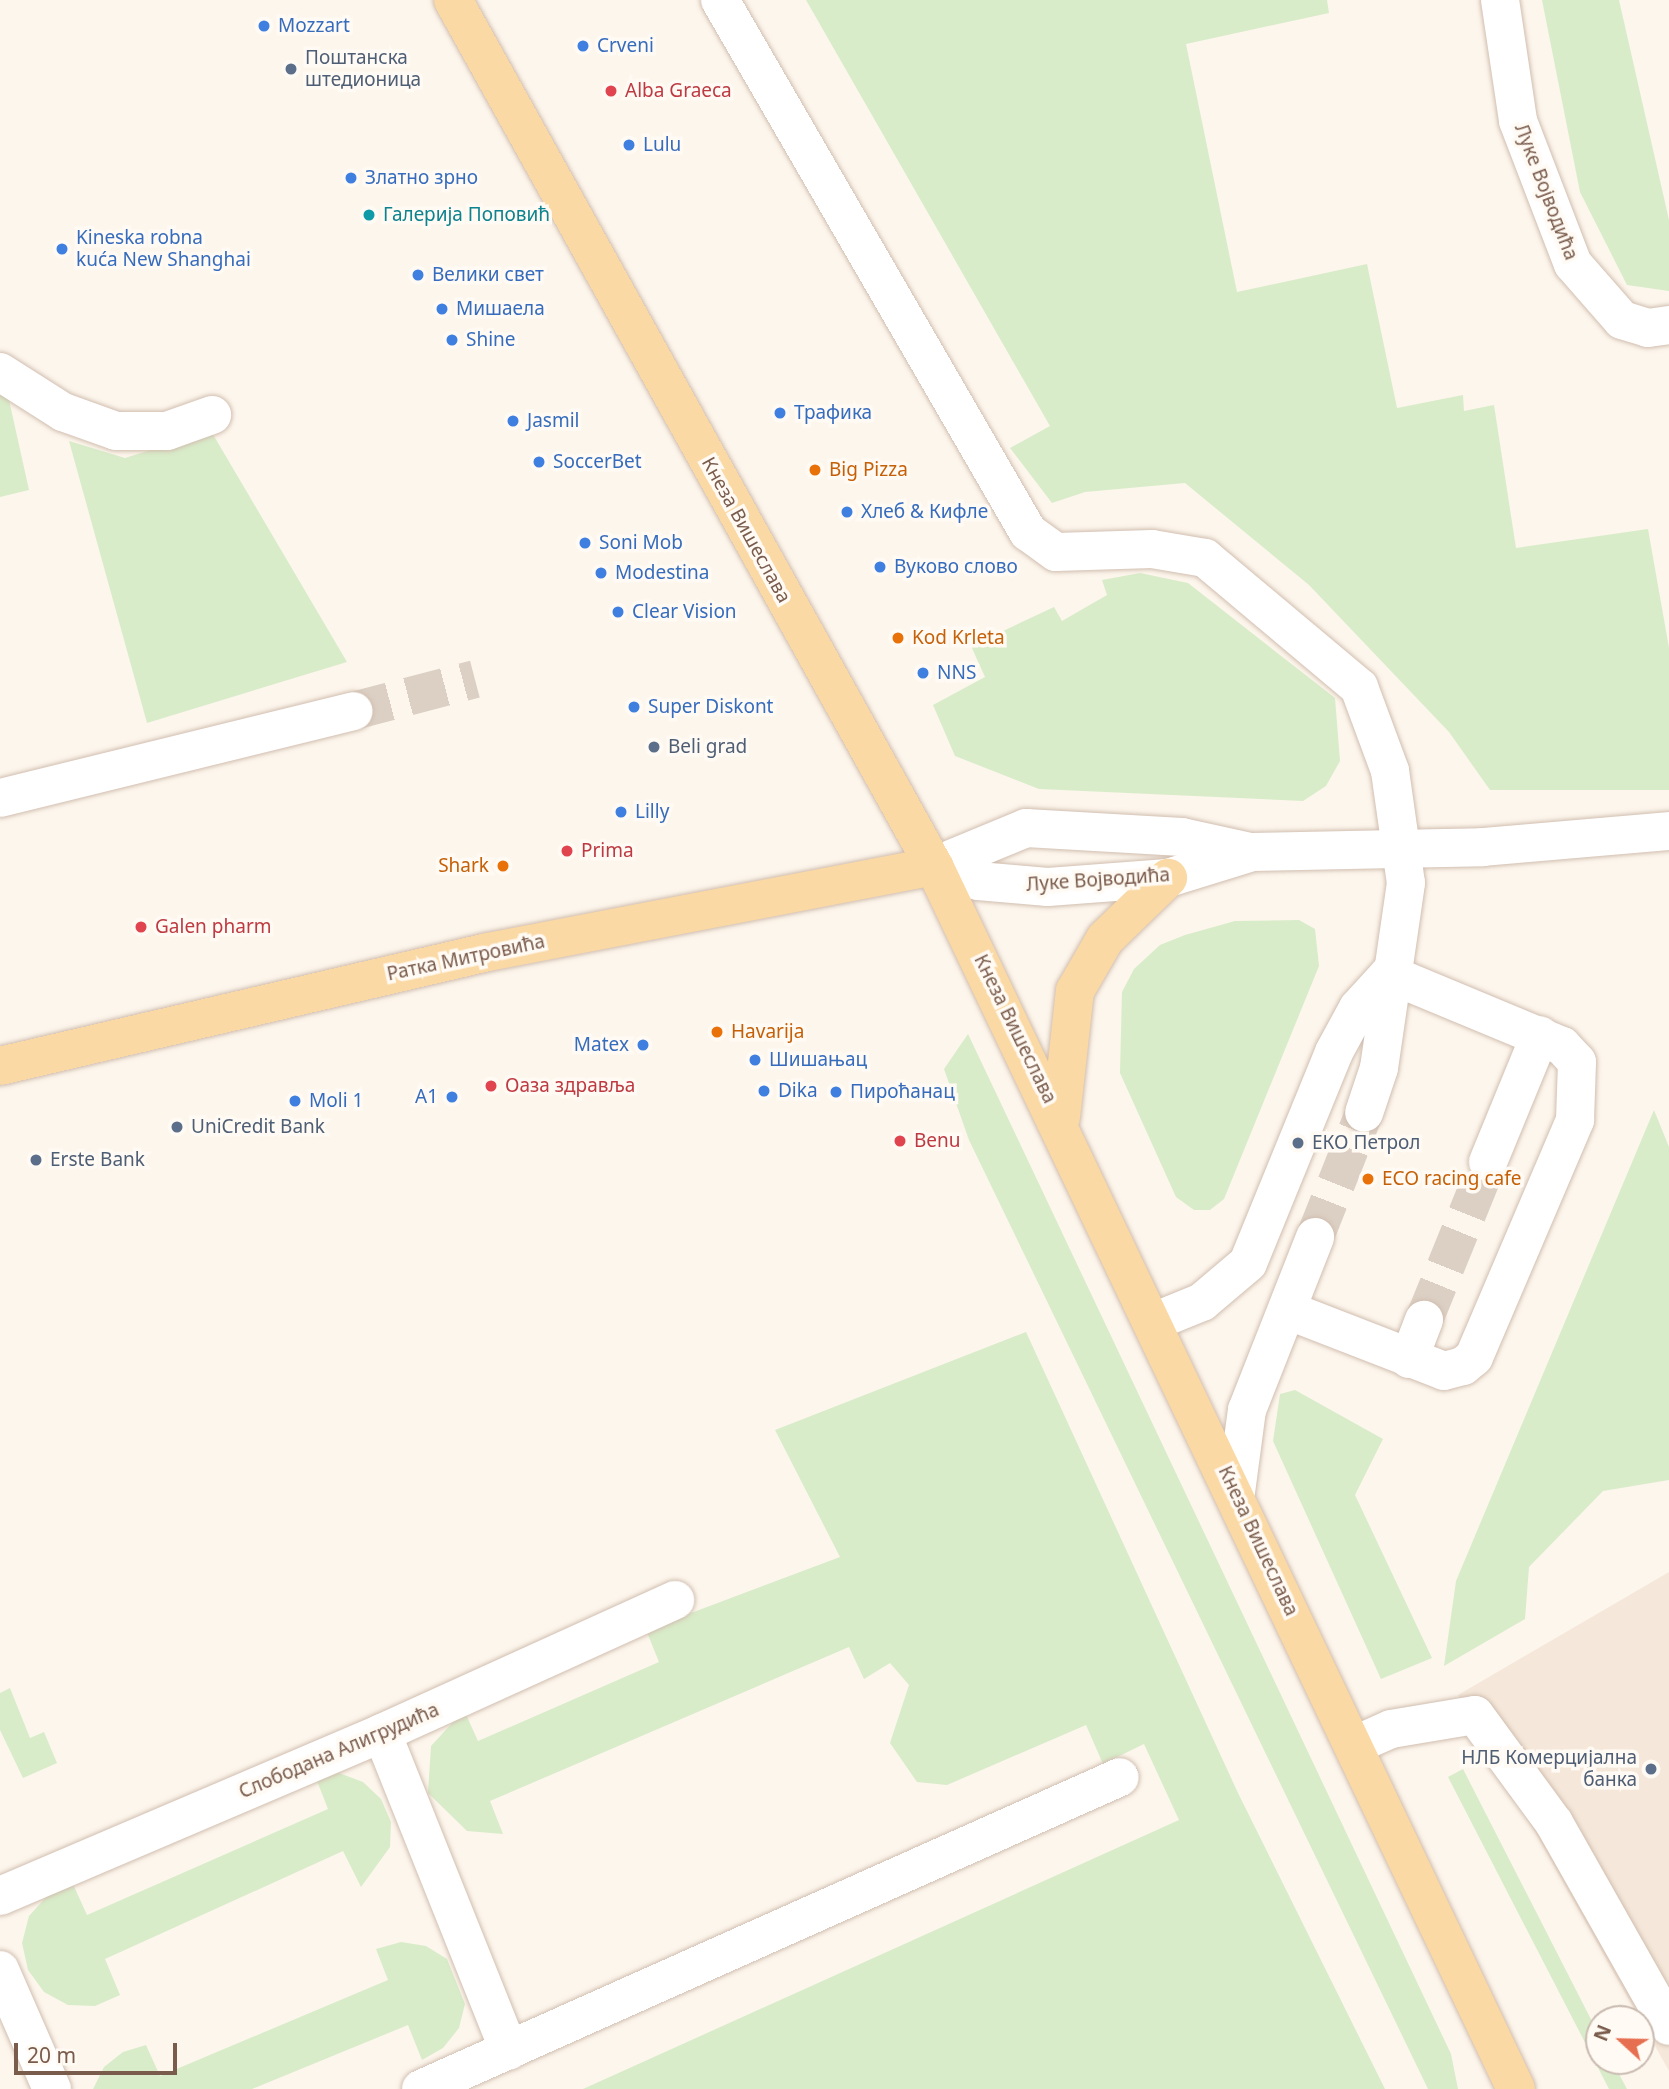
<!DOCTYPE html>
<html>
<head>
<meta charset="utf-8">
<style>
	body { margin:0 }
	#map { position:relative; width:1669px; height:2089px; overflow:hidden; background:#fdf6ec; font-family:"Noto Sans",sans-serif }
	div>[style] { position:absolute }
	.residential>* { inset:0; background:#f5e8da }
	.green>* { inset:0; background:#d8ecc9 }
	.minor-tunnel>* { height:38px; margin-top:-19px; transform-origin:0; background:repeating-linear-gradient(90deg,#dcd0c4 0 38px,transparent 0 57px) }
	.roads { filter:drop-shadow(0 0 2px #d1beb0) drop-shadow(0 0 2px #d1beb0) }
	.minor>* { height:38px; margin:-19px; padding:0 19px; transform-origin:19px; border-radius:19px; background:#fff }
	.major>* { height:38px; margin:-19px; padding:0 19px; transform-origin:19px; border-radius:19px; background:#fbd9a5 }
	.dots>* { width:19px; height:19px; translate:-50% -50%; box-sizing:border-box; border:4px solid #fffaf3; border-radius:50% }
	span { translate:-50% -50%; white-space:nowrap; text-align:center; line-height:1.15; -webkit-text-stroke:7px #fffaf3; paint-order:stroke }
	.shop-label { font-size:19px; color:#366cbe }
	.left { translate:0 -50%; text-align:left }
	.right { translate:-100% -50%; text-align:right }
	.service-label { font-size:19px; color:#4e5e75 }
	.health-label { font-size:19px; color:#be3a42 }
	.street-label { font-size:19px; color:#7a5c4d }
	.culture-label { font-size:19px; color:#0d838f }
	.food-label { font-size:19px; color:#c56008 }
	.north { position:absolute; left:1585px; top:2005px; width:70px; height:70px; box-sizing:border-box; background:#fffaf3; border:2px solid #cabbb1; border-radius:50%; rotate:292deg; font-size:19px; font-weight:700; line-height:28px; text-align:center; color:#7a5c4d }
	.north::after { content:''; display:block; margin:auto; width:24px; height:32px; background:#e76f51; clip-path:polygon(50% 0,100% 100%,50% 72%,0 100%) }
	.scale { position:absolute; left:14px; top:2043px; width:163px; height:32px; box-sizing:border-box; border:4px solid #7a5c4d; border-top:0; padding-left:9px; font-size:21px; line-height:24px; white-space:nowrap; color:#7a5c4d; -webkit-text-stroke:5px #fffaf3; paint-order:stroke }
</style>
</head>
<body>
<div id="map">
	<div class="residential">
		<div style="clip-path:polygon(1669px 1572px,1669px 2071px,1458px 1695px)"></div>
	</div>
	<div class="green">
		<div style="clip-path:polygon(806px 0,1327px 0,1329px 13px,1186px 44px,1237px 292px,1367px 264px,1397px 408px,1463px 395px,1464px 411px,1494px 405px,1516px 548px,1648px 529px,1669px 648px,1669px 790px,1490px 790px,1449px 732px,1309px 585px,1185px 483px,1085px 492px,1052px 503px,1010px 448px,1050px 426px)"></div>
		<div style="clip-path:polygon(1542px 0,1619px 0,1669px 220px,1669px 291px,1627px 285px,1580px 192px)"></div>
		<div style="clip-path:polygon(0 387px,7px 391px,29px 490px,0 497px)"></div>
		<div style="clip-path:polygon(211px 431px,347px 662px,147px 723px,69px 441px,125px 458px)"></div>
		<div style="clip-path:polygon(1140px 573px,1188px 583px,1335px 698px,1340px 761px,1326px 786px,1303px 801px,1039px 789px,955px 756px,933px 705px,985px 677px,971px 646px,1054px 607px,1062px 621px,1107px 595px,1102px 580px)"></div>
		<div style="clip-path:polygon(1299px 920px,1315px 929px,1319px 966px,1224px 1199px,1210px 1210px,1194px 1210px,1176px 1197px,1120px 1073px,1122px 992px,1134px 969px,1160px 945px,1185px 935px,1235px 921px)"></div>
		<div style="clip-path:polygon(968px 1034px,1451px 2054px,1458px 2089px,1428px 2089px,969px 1140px,944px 1069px)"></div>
		<div style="clip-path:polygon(1654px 1110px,1669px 1147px,1669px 1480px,1603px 1491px,1529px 1567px,1525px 1619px,1444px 1666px,1456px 1581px)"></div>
		<div style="clip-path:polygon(1026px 1332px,1238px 1793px,1385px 2089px,583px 2089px,1179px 1820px,1144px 1744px,1103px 1764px,1086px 1725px,947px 1785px,917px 1782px,890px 1743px,909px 1685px,890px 1663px,864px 1679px,849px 1647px,490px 1801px,503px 1834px,467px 1831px,428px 1793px,431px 1746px,464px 1710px,478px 1741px,659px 1662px,646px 1630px,840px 1557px,775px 1430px)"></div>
		<div style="clip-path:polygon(1295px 1390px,1383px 1439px,1355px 1495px,1432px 1658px,1381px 1679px,1273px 1441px,1280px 1394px)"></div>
		<div style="clip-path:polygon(10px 1688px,30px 1738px,44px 1732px,57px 1763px,23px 1778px,0 1730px,0 1693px)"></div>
		<div style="clip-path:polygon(1463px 1769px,1599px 2035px,1599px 2061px,1612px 2061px,1627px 2089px,1609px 2089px,1448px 1777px)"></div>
		<div style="clip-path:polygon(339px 1773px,363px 1782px,381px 1799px,391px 1822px,390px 1847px,361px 1887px,343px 1851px,105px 1959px,120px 1995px,95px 2006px,68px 2005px,44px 1992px,28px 1970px,22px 1943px,29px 1916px,48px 1895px,72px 1882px,87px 1915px,328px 1809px,315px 1776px)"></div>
		<div style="clip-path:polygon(401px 1942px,426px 1946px,447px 1959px,465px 2004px,459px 2028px,443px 2048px,422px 2060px,408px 2025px,252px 2089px,93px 2089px,104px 2067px,123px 2052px,146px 2045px,160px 2076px,388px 1980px,376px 1949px)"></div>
	</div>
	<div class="minor-tunnel">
		<div style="left:353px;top:711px;width:126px;rotate:-14.7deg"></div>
		<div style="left:1315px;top:1237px;width:133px;rotate:-68.4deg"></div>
		<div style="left:1424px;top:1320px;width:170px;rotate:-67.9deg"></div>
	</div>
	<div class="roads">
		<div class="minor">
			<div style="left:720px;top:0;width:615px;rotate:59.93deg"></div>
			<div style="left:1028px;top:532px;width:34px;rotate:36deg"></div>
			<div style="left:1056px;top:552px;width:96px;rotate:-1.8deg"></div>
			<div style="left:1152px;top:549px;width:54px;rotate:9.6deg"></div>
			<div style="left:1205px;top:558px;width:201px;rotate:40deg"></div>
			<div style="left:1359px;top:687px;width:90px;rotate:69.7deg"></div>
			<div style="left:1390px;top:771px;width:113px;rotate:81.9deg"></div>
			<div style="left:1406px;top:883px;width:187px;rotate:98.3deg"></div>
			<div style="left:1379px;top:1068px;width:47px;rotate:108.4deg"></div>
			<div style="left:1500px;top:0;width:122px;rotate:81.5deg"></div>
			<div style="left:1518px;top:121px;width:153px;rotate:69deg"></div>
			<div style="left:1573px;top:264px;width:74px;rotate:48.8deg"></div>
			<div style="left:1622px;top:320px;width:27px;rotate:17deg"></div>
			<div style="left:1648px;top:328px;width:21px;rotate:-8deg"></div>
			<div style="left:0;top:372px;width:75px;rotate:32.4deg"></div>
			<div style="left:63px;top:412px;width:56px;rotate:19.7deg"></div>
			<div style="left:116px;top:431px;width:51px"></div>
			<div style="left:167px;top:431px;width:48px;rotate:-19.6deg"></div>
			<div style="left:0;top:798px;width:364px;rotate:-13.8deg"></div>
			<div style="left:934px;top:866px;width:46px;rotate:18.8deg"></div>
			<div style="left:978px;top:881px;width:70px;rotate:4.9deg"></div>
			<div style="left:1048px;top:887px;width:120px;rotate:-4.3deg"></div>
			<div style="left:1168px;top:878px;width:88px;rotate:-17.2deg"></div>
			<div style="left:1252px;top:852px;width:231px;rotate:-1.2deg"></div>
			<div style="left:1483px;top:847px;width:187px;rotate:-4.9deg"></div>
			<div style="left:934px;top:866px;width:100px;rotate:-22.4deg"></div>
			<div style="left:1026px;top:828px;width:156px;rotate:3.3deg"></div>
			<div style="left:1182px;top:837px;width:70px;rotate:12.4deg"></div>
			<div style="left:1488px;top:1162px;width:137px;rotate:-67.7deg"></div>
			<div style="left:1287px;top:1310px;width:168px;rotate:21.2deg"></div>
			<div style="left:1444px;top:1371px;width:20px;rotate:-15deg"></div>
			<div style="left:1463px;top:1366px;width:14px;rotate:-39deg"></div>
			<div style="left:1474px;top:1357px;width:258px;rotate:-66.9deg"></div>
			<div style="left:1575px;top:1120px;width:58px;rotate:-88deg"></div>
			<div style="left:1577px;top:1062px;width:22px;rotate:-133deg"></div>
			<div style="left:1562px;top:1046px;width:187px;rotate:-157.4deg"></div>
			<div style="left:1153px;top:1322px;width:53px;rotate:-22.2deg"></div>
			<div style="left:1202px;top:1302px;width:60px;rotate:-40.3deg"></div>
			<div style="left:1248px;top:1263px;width:228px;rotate:-67.8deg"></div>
			<div style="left:1334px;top:1052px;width:50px;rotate:-61.4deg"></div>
			<div style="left:1358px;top:1008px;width:46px;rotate:-47.6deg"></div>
			<div style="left:1409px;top:1359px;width:42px;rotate:-69deg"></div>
			<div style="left:1236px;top:1492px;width:83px;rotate:-82.4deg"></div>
			<div style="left:1247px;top:1410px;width:186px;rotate:-68.5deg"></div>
			<div style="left:382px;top:1733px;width:342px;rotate:68.2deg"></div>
			<div style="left:1355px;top:1745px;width:39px;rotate:-24deg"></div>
			<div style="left:1391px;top:1729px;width:85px;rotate:-9.5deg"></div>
			<div style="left:1475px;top:1715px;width:134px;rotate:53.8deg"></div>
			<div style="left:1554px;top:1823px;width:233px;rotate:60.5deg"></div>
			<div style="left:0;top:1896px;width:415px;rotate:-23.1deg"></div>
			<div style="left:382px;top:1733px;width:322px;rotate:-24.4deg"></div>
			<div style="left:0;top:1970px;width:130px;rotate:66.4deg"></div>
			<div style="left:421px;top:2089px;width:765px;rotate:-24.05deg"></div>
		</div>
		<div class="major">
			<div style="left:453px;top:0;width:991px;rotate:60.95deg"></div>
			<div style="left:934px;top:866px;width:1354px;rotate:64.55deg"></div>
			<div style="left:0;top:1066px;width:501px;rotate:-13.15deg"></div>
			<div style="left:488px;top:952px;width:454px;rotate:-10.9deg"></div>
			<div style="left:1061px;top:1117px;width:127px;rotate:-83.7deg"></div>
			<div style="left:1075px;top:991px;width:60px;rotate:-60deg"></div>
			<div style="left:1105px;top:939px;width:88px;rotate:-44.1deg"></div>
		</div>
	</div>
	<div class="dots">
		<div style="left:264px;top:26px;background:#3f7fe0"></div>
		<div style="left:583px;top:46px;background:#3f7fe0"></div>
		<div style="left:291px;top:69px;background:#5c6f8a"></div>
		<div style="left:611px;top:91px;background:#e0444e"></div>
		<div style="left:629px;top:145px;background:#3f7fe0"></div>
		<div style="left:351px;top:178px;background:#3f7fe0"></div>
		<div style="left:369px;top:215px;background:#0f9aa8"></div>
		<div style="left:62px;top:249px;background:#3f7fe0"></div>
		<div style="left:418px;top:275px;background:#3f7fe0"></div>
		<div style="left:442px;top:309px;background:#3f7fe0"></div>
		<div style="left:452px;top:340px;background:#3f7fe0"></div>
		<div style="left:780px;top:413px;background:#3f7fe0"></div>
		<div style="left:513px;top:421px;background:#3f7fe0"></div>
		<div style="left:539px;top:462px;background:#3f7fe0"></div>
		<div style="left:815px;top:470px;background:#e8710a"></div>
		<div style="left:847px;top:512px;background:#3f7fe0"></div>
		<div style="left:585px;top:543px;background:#3f7fe0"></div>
		<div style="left:880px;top:567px;background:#3f7fe0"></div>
		<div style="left:601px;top:573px;background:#3f7fe0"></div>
		<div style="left:618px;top:612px;background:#3f7fe0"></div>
		<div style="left:898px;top:638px;background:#e8710a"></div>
		<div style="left:923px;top:673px;background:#3f7fe0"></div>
		<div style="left:634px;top:707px;background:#3f7fe0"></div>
		<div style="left:654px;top:747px;background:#5c6f8a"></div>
		<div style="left:621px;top:812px;background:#3f7fe0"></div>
		<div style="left:567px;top:851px;background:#e0444e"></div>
		<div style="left:503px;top:866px;background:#e8710a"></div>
		<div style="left:141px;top:927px;background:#e0444e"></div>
		<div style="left:717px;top:1032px;background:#e8710a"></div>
		<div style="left:643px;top:1045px;background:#3f7fe0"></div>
		<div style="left:755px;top:1060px;background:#3f7fe0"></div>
		<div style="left:491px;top:1086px;background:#e0444e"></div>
		<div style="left:764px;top:1091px;background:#3f7fe0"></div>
		<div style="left:836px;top:1092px;background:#3f7fe0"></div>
		<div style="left:452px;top:1097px;background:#3f7fe0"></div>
		<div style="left:295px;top:1101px;background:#3f7fe0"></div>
		<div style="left:177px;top:1127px;background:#5c6f8a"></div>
		<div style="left:900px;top:1141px;background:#e0444e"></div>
		<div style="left:1298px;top:1143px;background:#5c6f8a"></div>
		<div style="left:36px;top:1160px;background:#5c6f8a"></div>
		<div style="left:1368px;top:1179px;background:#e8710a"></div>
		<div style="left:1651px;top:1769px;background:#5c6f8a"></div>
	</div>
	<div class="shop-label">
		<span class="left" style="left:278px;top:26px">Mozzart</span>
		<span class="left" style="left:597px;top:46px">Crveni</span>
		<span class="left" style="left:643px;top:145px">Lulu</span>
		<span class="left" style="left:365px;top:178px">Златно зрно</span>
		<span class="left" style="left:76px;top:249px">Kineska robna<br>kuća New Shanghai</span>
		<span class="left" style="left:432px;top:275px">Велики свет</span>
		<span class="left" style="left:456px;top:309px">Мишаела</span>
		<span class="left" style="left:466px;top:340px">Shine</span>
		<span class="left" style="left:794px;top:413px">Трафика</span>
		<span class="left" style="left:527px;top:421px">Jasmil</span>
		<span class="left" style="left:553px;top:462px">SoccerBet</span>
		<span class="left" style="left:861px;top:512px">Хлеб &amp; Кифле</span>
		<span class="left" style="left:599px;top:543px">Soni Mob</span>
		<span class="left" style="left:894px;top:567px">Вуково слово</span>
		<span class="left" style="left:615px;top:573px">Modestina</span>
		<span class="left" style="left:632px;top:612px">Clear Vision</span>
		<span class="left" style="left:937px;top:673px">NNS</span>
		<span class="left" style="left:648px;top:707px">Super Diskont</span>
		<span class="left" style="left:635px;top:812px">Lilly</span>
		<span class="right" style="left:629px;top:1045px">Matex</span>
		<span class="left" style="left:769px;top:1060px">Шишањац</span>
		<span class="left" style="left:778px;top:1091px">Dika</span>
		<span class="left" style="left:850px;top:1092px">Пироћанац</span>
		<span class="right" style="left:438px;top:1097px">A1</span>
		<span class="left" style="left:309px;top:1101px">Moli 1</span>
	</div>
	<div class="service-label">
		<span class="left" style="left:305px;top:69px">Поштанска<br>штедионица</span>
		<span class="left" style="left:668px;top:747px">Beli grad</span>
		<span class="left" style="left:191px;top:1127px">UniCredit Bank</span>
		<span class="left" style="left:1312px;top:1143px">ЕКО Петрол</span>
		<span class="left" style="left:50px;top:1160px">Erste Bank</span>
		<span class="right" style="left:1637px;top:1769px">НЛБ Комерцијална<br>банка</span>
	</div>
	<div class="health-label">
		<span class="left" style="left:625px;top:91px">Alba Graeca</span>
		<span class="left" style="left:581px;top:851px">Prima</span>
		<span class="left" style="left:155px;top:927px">Galen pharm</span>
		<span class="left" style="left:505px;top:1086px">Оаза здравља</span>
		<span class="left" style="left:914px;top:1141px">Benu</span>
	</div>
	<div class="street-label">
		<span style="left:1546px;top:192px;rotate:69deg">Луке Војводића</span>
		<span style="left:746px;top:530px;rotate:61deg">Кнеза Вишеслава</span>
		<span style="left:1098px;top:880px;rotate:-4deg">Луке Војводића</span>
		<span style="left:466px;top:958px;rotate:-12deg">Ратка Митровића</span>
		<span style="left:1015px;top:1029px;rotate:64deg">Кнеза Вишеслава</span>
		<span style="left:1258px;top:1541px;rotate:65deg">Кнеза Вишеслава</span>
		<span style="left:339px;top:1751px;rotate:-23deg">Слободана Алигрудића</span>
	</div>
	<div class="culture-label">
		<span class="left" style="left:383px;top:215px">Галерија Поповић</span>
	</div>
	<div class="food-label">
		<span class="left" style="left:829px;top:470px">Big Pizza</span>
		<span class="left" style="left:912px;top:638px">Kod Krleta</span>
		<span class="right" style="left:489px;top:866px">Shark</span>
		<span class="left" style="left:731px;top:1032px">Havarija</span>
		<span class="left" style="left:1382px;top:1179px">ECO racing cafe</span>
	</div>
	<div class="north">N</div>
	<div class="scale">20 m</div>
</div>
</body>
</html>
